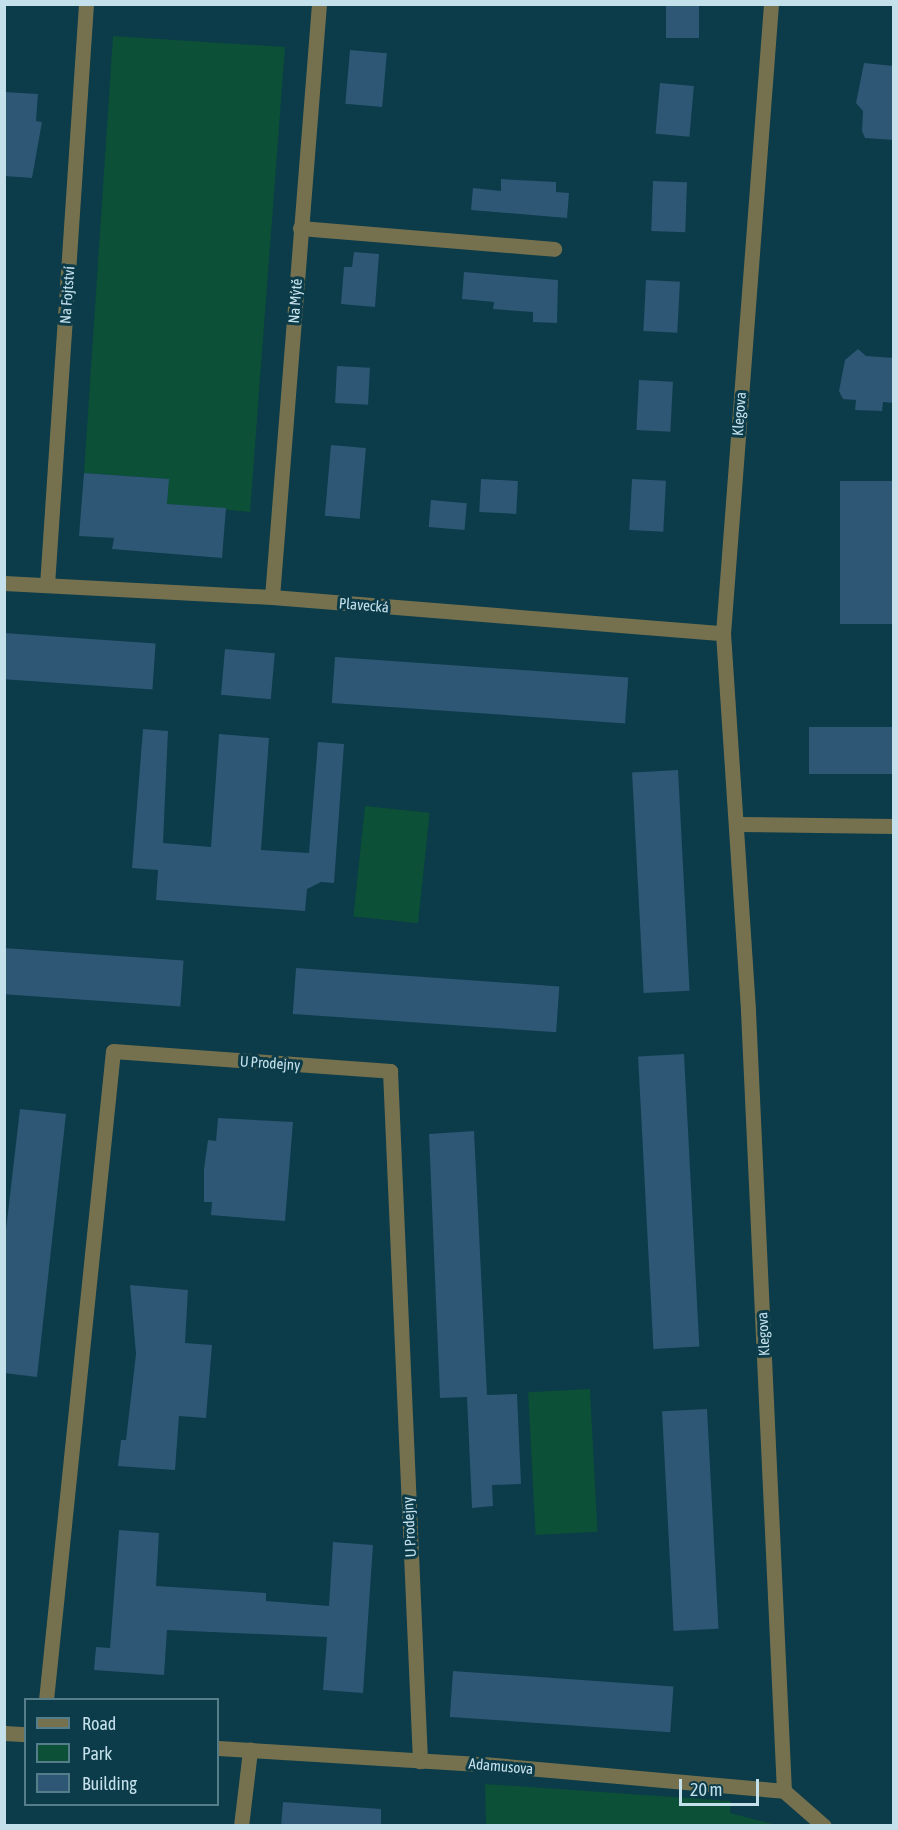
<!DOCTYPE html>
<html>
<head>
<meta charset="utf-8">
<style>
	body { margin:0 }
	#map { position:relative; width:898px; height:1830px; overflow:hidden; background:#0c3b49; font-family:"Asap Condensed",sans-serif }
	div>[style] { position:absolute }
	.green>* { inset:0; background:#0b5037; transform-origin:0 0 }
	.building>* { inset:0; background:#2e5675; transform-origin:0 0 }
	.minor>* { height:15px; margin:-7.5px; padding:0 7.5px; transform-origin:7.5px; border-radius:7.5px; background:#75714e }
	span { translate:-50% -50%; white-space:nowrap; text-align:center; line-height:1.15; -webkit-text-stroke:6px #0c3b49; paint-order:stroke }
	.street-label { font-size:15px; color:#c4e0eb }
	.frame { position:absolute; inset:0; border:6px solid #c4e0eb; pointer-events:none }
	.legend { position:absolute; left:24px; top:1698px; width:195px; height:108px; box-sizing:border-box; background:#0c3b49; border:2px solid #567d8a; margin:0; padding:8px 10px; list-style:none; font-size:18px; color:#c4e0eb }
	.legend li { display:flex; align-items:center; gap:12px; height:30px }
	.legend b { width:30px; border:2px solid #567d8a }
	.scale { position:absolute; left:679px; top:1779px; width:80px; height:27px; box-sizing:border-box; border:3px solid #c4e0eb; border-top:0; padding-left:8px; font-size:18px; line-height:21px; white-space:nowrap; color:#c4e0eb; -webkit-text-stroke:4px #0c3b49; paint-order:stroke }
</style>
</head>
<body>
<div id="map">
	<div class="green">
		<div style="clip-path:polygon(113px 36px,285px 47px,250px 512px,167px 504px,168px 479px,84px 473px)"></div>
		<div style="left:365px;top:806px;width:65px;height:111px;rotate:6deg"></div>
		<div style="left:590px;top:1389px;width:143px;height:62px;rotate:87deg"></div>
		<div style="clip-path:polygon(485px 1784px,731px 1801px,730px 1813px,776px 1825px,486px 1825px)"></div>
	</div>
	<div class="building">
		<div style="left:666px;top:4px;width:33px;height:34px"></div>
		<div style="left:350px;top:50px;width:37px;height:54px;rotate:5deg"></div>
		<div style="clip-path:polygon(864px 63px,894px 66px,894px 140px,865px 138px,862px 131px,863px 111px,856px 103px)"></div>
		<div style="left:660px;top:83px;width:34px;height:51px;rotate:5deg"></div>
		<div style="clip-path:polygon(4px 92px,38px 94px,36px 121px,42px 122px,32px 178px,4px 176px)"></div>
		<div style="clip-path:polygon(501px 179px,556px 182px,556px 192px,569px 193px,567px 218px,471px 210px,473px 188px,501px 191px)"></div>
		<div style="left:653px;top:181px;width:34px;height:50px;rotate:2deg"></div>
		<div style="clip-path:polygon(354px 252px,379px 254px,375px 307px,341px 304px,344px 267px,352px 267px)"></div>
		<div style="clip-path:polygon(464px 272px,558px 280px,557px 323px,533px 322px,533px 312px,493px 309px,494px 302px,462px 299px)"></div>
		<div style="left:646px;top:280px;width:34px;height:51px;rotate:3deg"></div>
		<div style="clip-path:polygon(858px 349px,866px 356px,894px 358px,894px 403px,883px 402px,882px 411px,855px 410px,856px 400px,843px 399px,839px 391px,845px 360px)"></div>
		<div style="left:337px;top:366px;width:33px;height:37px;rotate:3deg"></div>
		<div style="left:639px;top:380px;width:34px;height:50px;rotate:3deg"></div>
		<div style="left:331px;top:445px;width:35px;height:71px;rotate:5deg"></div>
		<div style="clip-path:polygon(84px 473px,169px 479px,167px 504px,226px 508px,222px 558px,112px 549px,114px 538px,79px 536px)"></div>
		<div style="left:481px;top:479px;width:37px;height:33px;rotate:3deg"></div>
		<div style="left:632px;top:479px;width:34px;height:51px;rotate:3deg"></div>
		<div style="left:894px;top:481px;width:143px;height:54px;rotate:90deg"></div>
		<div style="left:431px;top:500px;width:36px;height:27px;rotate:5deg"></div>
		<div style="left:4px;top:633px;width:152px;height:46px;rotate:4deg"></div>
		<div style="left:225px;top:649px;width:50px;height:46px;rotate:5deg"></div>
		<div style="left:335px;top:657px;width:294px;height:46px;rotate:4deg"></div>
		<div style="left:894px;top:727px;width:47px;height:85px;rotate:90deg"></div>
		<div style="clip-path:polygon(143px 729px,168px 731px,163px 843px,211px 847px,219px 734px,269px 738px,261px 850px,309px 853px,318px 742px,344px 744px,334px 883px,321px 882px,307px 889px,305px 911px,156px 900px,158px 870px,132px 868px)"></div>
		<div style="left:678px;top:770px;width:221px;height:46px;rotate:87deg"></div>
		<div style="left:4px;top:948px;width:180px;height:46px;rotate:4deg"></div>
		<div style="left:296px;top:968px;width:264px;height:46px;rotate:4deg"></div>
		<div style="left:684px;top:1054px;width:293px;height:46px;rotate:87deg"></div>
		<div style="clip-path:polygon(20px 1109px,66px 1114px,37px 1377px,4px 1373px,4px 1247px)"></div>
		<div style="clip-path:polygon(218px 1118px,293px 1122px,285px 1221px,211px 1215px,212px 1202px,204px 1202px,204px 1169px,208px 1140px,216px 1141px)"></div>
		<div style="clip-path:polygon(474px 1131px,487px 1395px,517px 1394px,521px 1484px,492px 1485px,493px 1506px,472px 1508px,467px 1397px,440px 1398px,429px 1134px)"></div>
		<div style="clip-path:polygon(130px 1285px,188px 1290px,185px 1343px,212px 1345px,206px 1418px,179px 1416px,175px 1470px,118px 1466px,121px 1440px,126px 1440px,136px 1354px)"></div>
		<div style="left:707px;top:1409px;width:220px;height:45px;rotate:87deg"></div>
		<div style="clip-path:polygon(119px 1530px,159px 1533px,156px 1586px,266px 1593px,266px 1601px,329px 1606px,333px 1542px,373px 1545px,363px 1693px,323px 1690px,327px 1637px,167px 1630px,164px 1675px,94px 1670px,96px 1647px,110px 1648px)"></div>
		<div style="left:453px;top:1671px;width:221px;height:46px;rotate:4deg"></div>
		<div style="clip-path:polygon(283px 1802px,381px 1809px,381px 1826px,281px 1826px)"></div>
	</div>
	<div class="minor">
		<div style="left:771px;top:4px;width:631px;rotate:94.36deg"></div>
		<div style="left:723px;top:633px;width:379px;rotate:86.2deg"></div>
		<div style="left:748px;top:1011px;width:781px;rotate:87.36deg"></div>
		<div style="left:300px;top:228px;width:255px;rotate:4.7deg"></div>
		<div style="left:4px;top:583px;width:268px;rotate:3deg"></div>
		<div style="left:272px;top:597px;width:452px;rotate:4.6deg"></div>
		<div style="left:47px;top:585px;width:582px;rotate:-86.16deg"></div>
		<div style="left:272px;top:597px;width:595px;rotate:-85.47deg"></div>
		<div style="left:737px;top:824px;width:157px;rotate:0.7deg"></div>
		<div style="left:46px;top:1700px;width:652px;rotate:-84.11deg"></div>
		<div style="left:113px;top:1051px;width:278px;rotate:4.1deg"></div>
		<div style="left:390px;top:1071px;width:691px;rotate:87.51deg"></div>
		<div style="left:4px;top:1733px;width:22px;rotate:3deg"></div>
		<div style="left:218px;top:1748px;width:265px;rotate:3.5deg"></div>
		<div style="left:483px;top:1764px;width:302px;rotate:5.1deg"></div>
		<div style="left:784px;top:1791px;width:53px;rotate:41.2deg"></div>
		<div style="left:241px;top:1826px;width:77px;rotate:-83.2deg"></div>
	</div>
	<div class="street-label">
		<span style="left:67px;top:295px;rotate:-86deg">Na Fojtství</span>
		<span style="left:295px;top:301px;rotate:-86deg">Na Mýtě</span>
		<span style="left:739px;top:414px;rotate:-86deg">Klegova</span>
		<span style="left:364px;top:605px;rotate:5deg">Plavecká</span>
		<span style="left:270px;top:1063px;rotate:4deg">U Prodejny</span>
		<span style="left:763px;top:1334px;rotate:-93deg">Klegova</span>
		<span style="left:409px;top:1527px;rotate:-93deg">U Prodejny</span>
		<span style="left:501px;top:1766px;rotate:5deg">Adamusova</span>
	</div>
	<div class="frame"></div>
	<ul class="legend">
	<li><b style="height:8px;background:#75714e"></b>Road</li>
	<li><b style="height:16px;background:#0b5037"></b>Park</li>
	<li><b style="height:16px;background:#2e5675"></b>Building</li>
	</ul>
	<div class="scale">20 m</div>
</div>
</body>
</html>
